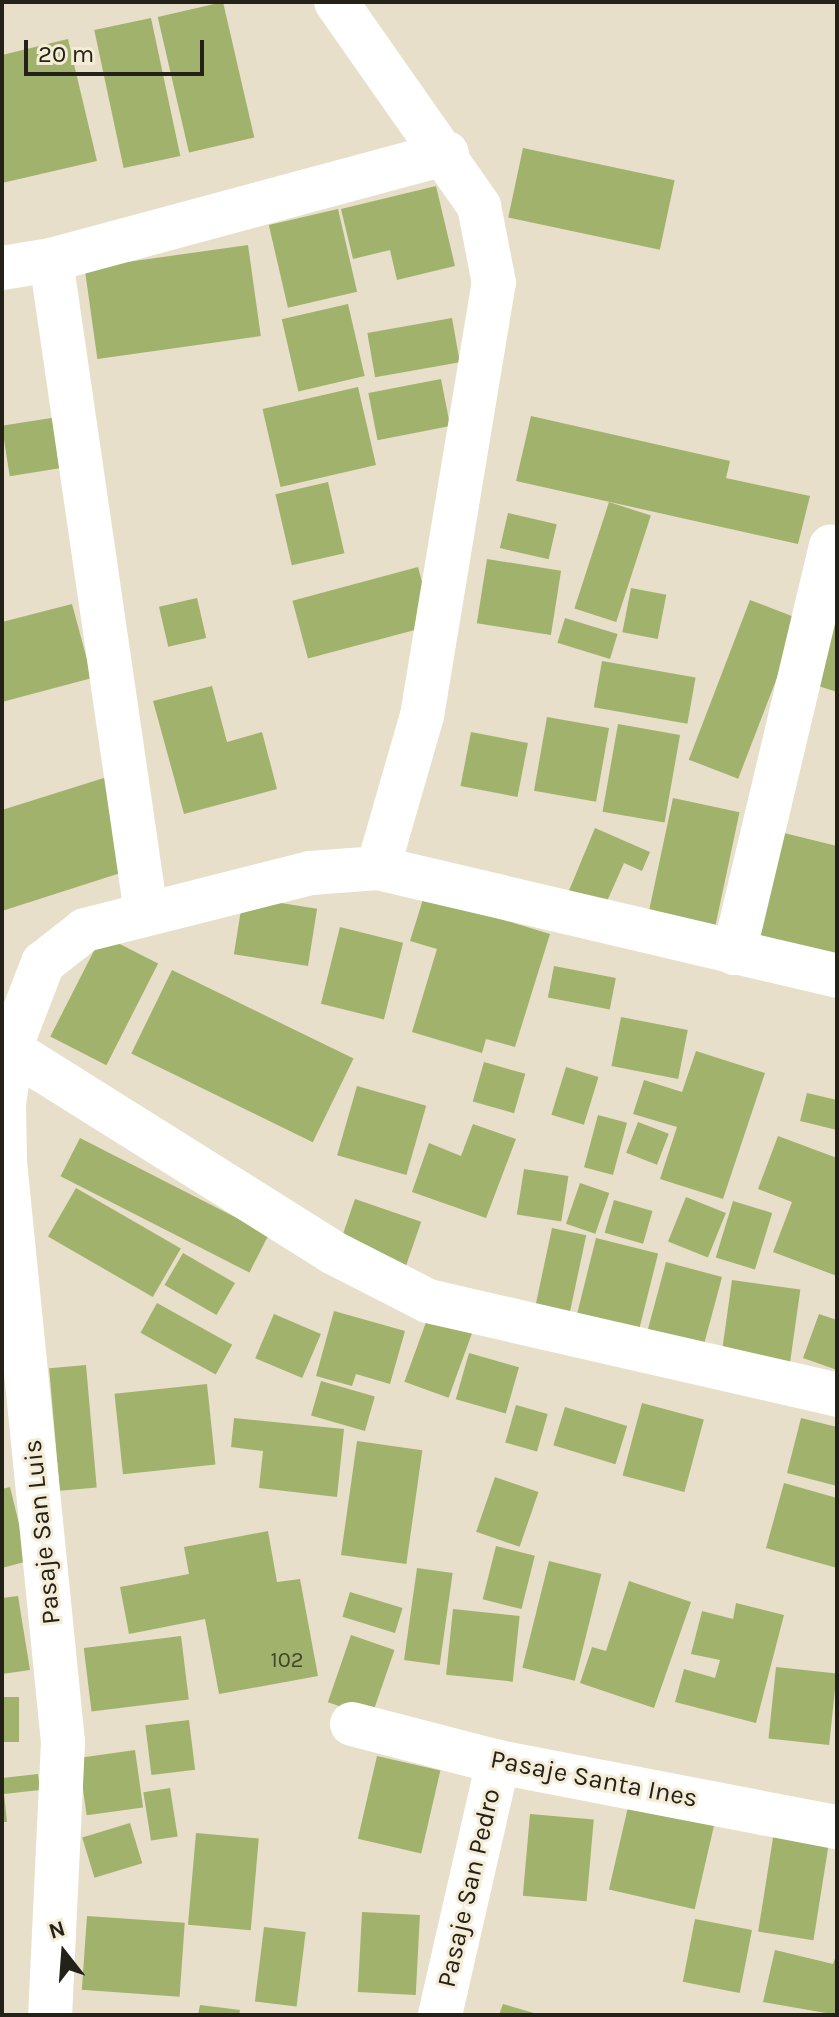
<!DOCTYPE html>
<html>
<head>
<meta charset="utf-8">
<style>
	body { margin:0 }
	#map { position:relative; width:839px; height:2017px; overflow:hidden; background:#e7dfc9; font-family:Karla,sans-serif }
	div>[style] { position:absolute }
	.building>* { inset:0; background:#a1b26c; transform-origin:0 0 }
	.minor>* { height:44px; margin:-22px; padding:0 22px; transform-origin:22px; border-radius:22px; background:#fff }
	span { translate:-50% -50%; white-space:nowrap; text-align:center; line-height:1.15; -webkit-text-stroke:6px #f4ecd6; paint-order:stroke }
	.number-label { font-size:22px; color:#43452e }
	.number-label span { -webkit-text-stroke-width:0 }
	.street-label { font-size:26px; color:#242119 }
	.frame { position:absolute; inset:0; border:4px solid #242119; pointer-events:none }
	.north { position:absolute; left:24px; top:1913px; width:80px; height:80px; -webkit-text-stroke:6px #f4ecd6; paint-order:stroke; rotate:343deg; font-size:22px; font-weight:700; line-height:32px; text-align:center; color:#242119 }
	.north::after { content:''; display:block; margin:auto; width:28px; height:36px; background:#242119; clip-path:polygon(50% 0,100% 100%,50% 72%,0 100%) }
	.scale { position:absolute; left:24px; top:40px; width:180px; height:36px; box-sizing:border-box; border:4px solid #242119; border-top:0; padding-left:10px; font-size:24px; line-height:28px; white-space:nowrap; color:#242119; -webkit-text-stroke:6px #f4ecd6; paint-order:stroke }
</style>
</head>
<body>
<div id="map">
	<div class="building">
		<div style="left:223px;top:2px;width:139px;height:67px;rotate:77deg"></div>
		<div style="left:151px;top:18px;width:141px;height:58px;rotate:78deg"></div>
		<div style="clip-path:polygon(68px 39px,97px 161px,2px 183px,2px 55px)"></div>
		<div style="left:523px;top:148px;width:155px;height:71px;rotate:12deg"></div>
		<div style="clip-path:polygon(436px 186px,455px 266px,397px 280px,390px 250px,353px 259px,341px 209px)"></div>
		<div style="left:338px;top:209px;width:85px;height:71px;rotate:77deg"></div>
		<div style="left:248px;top:245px;width:92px;height:165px;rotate:82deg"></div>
		<div style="left:348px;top:304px;width:74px;height:68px;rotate:77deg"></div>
		<div style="left:452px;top:318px;width:45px;height:86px;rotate:80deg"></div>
		<div style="left:441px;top:379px;width:48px;height:74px;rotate:79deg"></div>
		<div style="left:358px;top:387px;width:80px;height:98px;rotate:77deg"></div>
		<div style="left:64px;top:416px;width:51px;height:63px;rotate:81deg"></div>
		<div style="clip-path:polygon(531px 416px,730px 461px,726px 478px,810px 496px,798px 544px,516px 481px)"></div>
		<div style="left:328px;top:482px;width:73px;height:54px;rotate:77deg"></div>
		<div style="left:609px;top:502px;width:44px;height:112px;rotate:18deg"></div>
		<div style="left:508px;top:513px;width:50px;height:36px;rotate:13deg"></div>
		<div style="left:487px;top:559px;width:75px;height:65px;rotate:9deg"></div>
		<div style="left:418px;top:567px;width:60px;height:130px;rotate:75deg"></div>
		<div style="left:631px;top:588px;width:36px;height:45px;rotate:11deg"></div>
		<div style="left:197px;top:598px;width:41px;height:39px;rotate:77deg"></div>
		<div style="left:750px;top:600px;width:53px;height:171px;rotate:21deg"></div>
		<div style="clip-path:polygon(72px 604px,92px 678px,2px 702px,2px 622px)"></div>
		<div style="clip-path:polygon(837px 605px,837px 692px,800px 680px)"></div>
		<div style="left:565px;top:618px;width:55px;height:26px;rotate:17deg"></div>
		<div style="left:602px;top:661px;width:95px;height:47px;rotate:10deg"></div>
		<div style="clip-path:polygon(212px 686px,227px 742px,262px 732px,277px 789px,184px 814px,153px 701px)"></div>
		<div style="left:547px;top:717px;width:63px;height:75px;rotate:10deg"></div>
		<div style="left:618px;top:724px;width:63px;height:89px;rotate:10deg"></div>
		<div style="left:471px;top:732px;width:58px;height:55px;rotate:11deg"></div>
		<div style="clip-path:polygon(107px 777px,136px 868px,2px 911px,2px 810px)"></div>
		<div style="left:673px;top:798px;width:68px;height:120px;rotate:12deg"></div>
		<div style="clip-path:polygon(595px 828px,650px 852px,642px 871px,624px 863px,604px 908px,568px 893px)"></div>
		<div style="clip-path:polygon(784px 833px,837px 846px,837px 966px,756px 946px)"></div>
		<div style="clip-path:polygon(424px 896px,550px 934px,515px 1047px,486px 1039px,482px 1053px,412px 1032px,437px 949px,410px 941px)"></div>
		<div style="left:243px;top:897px;width:75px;height:58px;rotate:9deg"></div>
		<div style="left:340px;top:927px;width:65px;height:79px;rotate:14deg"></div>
		<div style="left:102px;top:935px;width:63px;height:114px;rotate:27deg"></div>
		<div style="left:554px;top:966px;width:63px;height:32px;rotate:11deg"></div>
		<div style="left:172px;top:970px;width:202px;height:93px;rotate:26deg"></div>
		<div style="left:621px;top:1017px;width:68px;height:50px;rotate:11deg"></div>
		<div style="clip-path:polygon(696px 1051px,765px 1073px,723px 1199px,660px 1179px,677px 1127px,633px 1114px,644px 1080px,682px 1092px)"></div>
		<div style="left:484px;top:1062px;width:43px;height:41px;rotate:16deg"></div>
		<div style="left:566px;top:1067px;width:34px;height:50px;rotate:17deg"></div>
		<div style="left:357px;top:1086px;width:72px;height:72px;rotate:16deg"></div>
		<div style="clip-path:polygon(807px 1093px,837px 1100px,837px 1130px,800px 1121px)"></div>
		<div style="left:598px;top:1115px;width:30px;height:54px;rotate:15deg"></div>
		<div style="left:638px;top:1122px;width:33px;height:33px;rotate:21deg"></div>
		<div style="clip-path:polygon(473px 1124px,516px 1139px,486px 1218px,412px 1192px,429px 1143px,461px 1156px)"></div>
		<div style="clip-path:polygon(778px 1136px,837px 1158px,837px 1276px,773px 1252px,792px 1202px,758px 1189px)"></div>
		<div style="left:80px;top:1138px;width:212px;height:43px;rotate:27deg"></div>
		<div style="left:524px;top:1169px;width:45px;height:46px;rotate:9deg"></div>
		<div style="left:580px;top:1183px;width:31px;height:43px;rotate:19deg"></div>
		<div style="left:76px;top:1188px;width:121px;height:56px;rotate:30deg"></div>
		<div style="left:686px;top:1197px;width:43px;height:48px;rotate:22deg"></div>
		<div style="left:355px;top:1199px;width:70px;height:49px;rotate:19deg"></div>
		<div style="left:614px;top:1200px;width:40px;height:34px;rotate:16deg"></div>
		<div style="left:733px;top:1201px;width:41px;height:59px;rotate:17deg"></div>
		<div style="left:552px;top:1228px;width:35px;height:92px;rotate:12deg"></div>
		<div style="left:596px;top:1238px;width:64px;height:88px;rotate:14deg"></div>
		<div style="left:183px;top:1253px;width:60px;height:37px;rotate:30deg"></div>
		<div style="left:666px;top:1262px;width:58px;height:79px;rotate:15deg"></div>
		<div style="left:732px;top:1280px;width:69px;height:79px;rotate:8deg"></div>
		<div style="left:157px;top:1303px;width:86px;height:34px;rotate:29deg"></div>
		<div style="clip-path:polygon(334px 1311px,405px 1331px,390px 1384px,356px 1374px,352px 1386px,316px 1376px)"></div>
		<div style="left:274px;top:1314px;width:51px;height:48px;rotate:23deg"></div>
		<div style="left:429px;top:1314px;width:47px;height:72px;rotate:20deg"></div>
		<div style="clip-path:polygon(819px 1314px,837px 1320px,837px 1370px,803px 1358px)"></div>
		<div style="left:469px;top:1353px;width:52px;height:48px;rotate:16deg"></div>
		<div style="left:86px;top:1365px;width:123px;height:37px;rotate:85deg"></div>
		<div style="left:321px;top:1381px;width:56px;height:36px;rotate:16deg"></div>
		<div style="left:207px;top:1384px;width:81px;height:93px;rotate:84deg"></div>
		<div style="left:642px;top:1403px;width:64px;height:75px;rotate:15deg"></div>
		<div style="left:516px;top:1405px;width:33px;height:39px;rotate:16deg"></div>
		<div style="left:565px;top:1407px;width:65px;height:40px;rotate:17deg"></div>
		<div style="clip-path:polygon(234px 1418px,344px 1429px,337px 1497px,259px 1488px,263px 1451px,231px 1447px)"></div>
		<div style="clip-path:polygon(801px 1418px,837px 1427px,837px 1486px,787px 1473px)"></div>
		<div style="left:357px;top:1441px;width:66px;height:115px;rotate:8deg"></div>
		<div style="left:495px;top:1477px;width:46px;height:58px;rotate:19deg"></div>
		<div style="clip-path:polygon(784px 1483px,837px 1498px,837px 1568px,766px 1548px)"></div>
		<div style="clip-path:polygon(10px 1487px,28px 1561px,2px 1568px,2px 1489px)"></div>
		<div style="clip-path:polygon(268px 1531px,277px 1582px,300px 1579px,318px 1676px,219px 1694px,205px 1619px,129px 1634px,120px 1587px,189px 1574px,184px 1547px)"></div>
		<div style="left:496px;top:1546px;width:40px;height:55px;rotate:14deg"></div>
		<div style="left:549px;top:1561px;width:54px;height:110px;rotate:14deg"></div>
		<div style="left:417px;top:1568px;width:36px;height:93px;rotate:8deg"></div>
		<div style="clip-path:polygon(629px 1581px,691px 1602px,654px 1708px,580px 1683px,592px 1647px,606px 1651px)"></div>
		<div style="left:350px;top:1592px;width:55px;height:26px;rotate:17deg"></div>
		<div style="clip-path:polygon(18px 1596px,30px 1670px,2px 1674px,2px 1598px)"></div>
		<div style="clip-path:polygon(736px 1603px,784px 1615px,756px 1723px,675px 1702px,684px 1669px,715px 1678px,720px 1660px,691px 1654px,702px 1611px,733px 1619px)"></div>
		<div style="left:453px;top:1609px;width:67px;height:66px;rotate:6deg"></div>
		<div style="left:351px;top:1635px;width:46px;height:71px;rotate:19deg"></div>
		<div style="left:181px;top:1636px;width:64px;height:98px;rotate:83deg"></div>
		<div style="left:776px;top:1667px;width:61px;height:72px;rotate:6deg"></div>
		<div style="left:2px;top:1697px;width:17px;height:45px"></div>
		<div style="left:189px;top:1720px;width:50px;height:44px;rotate:83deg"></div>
		<div style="left:135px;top:1750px;width:58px;height:57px;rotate:82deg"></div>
		<div style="left:377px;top:1756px;width:65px;height:85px;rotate:13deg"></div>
		<div style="clip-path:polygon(38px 1774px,40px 1790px,4px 1794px,7px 1822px,2px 1822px,2px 1778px)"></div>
		<div style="left:170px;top:1788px;width:49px;height:27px;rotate:81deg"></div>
		<div style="left:631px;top:1794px;width:88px;height:98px;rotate:13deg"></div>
		<div style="left:530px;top:1814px;width:64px;height:82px;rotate:5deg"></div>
		<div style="left:776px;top:1819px;width:56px;height:114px;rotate:9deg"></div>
		<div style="left:130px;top:1823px;width:42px;height:50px;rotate:73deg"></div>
		<div style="left:196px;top:1833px;width:63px;height:92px;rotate:5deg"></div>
		<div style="left:362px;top:1912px;width:58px;height:80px;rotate:3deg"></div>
		<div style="left:87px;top:1916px;width:98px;height:74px;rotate:4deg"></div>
		<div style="left:695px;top:1919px;width:58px;height:64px;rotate:11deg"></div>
		<div style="left:264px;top:1927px;width:42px;height:75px;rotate:7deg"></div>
		<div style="clip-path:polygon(775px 1950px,833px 1964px,837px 1953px,837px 2015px,763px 2002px)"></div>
		<div style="clip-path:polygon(503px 2004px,537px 2014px,537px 2015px,499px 2015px)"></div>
		<div style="clip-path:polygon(200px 2005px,240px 2010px,239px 2015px,198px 2015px)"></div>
	</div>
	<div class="minor">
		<div style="left:51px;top:260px;width:660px;rotate:81.72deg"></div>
		<div style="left:2px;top:268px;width:50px;rotate:-9.3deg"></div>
		<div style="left:51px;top:260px;width:410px;rotate:-15.1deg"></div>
		<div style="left:378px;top:868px;width:472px;rotate:13.2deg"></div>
		<div style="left:734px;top:953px;width:418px;rotate:-76.6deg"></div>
		<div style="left:12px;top:1051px;width:53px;rotate:98.7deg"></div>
		<div style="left:4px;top:1103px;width:59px;rotate:89deg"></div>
		<div style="left:5px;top:1162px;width:583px;rotate:84.29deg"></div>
		<div style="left:63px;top:1742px;width:273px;rotate:92.7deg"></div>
		<div style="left:12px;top:1051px;width:378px;rotate:32.1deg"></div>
		<div style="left:332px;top:1252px;width:108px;rotate:27deg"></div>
		<div style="left:428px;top:1301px;width:420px;rotate:12.9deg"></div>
		<div style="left:2px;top:1069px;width:114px;rotate:-68.9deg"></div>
		<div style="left:43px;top:963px;width:53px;rotate:-38.2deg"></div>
		<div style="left:85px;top:930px;width:233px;rotate:-14.2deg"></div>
		<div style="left:311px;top:873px;width:67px;rotate:-4.3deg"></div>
		<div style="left:378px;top:868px;width:158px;rotate:-73.9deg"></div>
		<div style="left:422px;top:716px;width:439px;rotate:-80.6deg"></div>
		<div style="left:494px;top:283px;width:78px;rotate:-101deg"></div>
		<div style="left:479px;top:206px;width:249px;rotate:-125deg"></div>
		<div style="left:352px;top:1724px;width:151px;rotate:14.6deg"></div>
		<div style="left:498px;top:1762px;width:345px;rotate:10.9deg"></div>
		<div style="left:440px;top:2015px;width:260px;rotate:-77.1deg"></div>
	</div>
	<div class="number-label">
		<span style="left:287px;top:1661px">102</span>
	</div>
	<div class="street-label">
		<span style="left:42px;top:1532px;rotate:-96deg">Pasaje San Luis</span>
		<span style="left:594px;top:1779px;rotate:11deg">Pasaje Santa Ines</span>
		<span style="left:469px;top:1888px;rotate:-77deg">Pasaje San Pedro</span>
	</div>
	<div class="frame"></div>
	<div class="north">N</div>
	<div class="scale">20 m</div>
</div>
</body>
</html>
